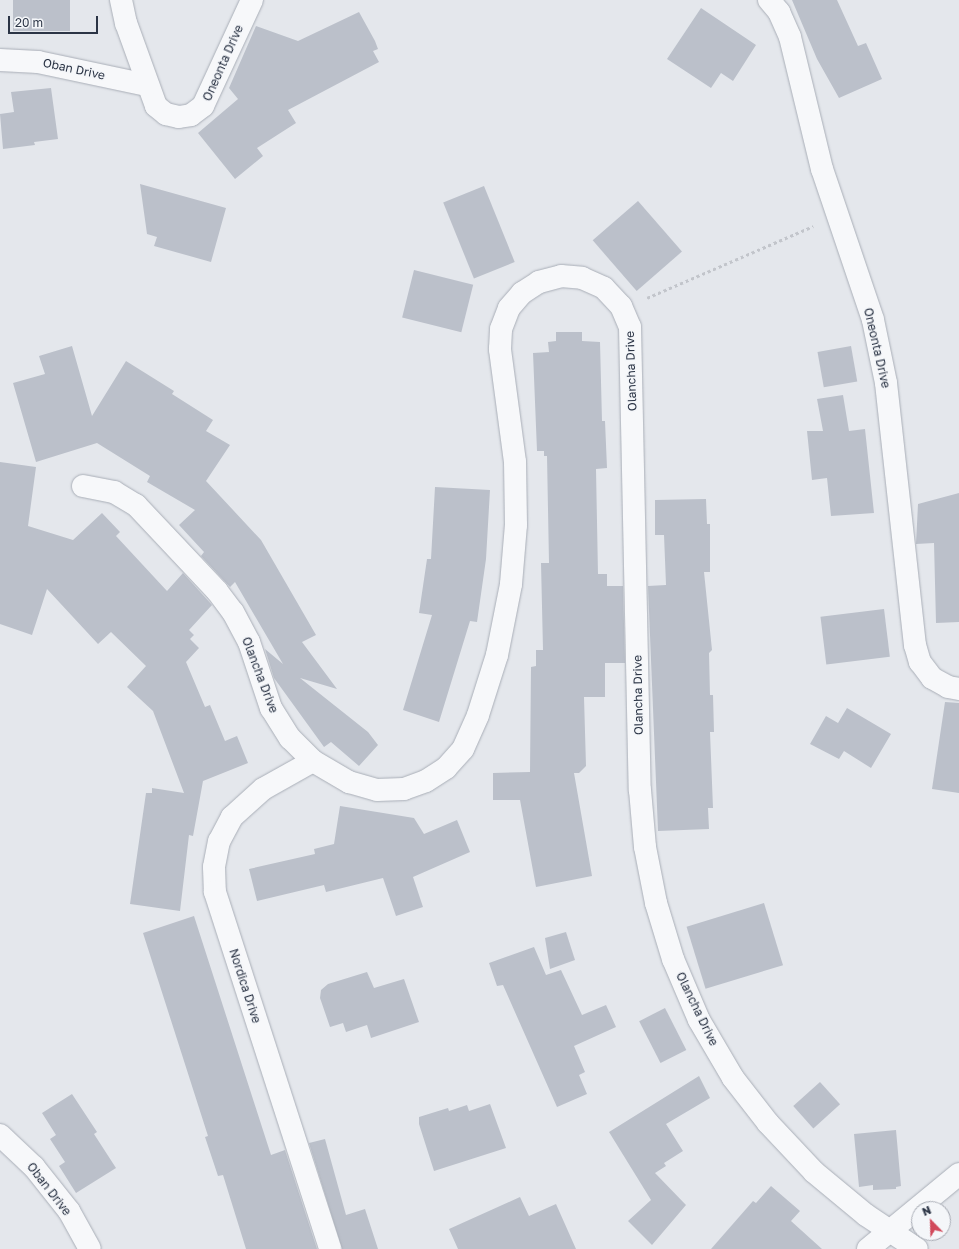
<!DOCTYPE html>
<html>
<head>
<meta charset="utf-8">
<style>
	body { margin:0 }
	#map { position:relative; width:959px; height:1249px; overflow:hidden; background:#e4e7ec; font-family:"Golos Text",sans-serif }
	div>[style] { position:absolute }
	.building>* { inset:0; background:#bbc0ca; transform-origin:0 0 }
	.path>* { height:2.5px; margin-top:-1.25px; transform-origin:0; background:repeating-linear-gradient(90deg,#c2c5cb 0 3px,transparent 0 6px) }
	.roads { filter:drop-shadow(0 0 1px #a9aeb7) drop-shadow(0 0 1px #a9aeb7) }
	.minor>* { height:22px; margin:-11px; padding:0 11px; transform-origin:11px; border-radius:11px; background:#f7f8fa }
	span { translate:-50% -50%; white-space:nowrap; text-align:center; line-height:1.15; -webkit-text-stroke:3px #f4f6f9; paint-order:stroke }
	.street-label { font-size:12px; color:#2b3445 }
	.north { position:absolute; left:911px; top:1201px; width:40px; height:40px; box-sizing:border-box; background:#f4f6f9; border:1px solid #a4a8b1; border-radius:50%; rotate:337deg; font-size:11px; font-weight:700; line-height:16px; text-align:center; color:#2b3445 }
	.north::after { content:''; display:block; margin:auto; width:14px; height:18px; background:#d1495b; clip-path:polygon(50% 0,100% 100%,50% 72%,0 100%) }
	.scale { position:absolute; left:8px; top:16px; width:90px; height:18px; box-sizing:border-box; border:2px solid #2b3445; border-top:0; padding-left:5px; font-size:12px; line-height:14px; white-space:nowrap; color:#2b3445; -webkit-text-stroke:3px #f4f6f9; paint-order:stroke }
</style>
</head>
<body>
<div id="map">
	<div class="building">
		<div style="left:13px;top:0;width:57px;height:31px"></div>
		<div style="clip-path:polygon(792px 0,837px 0,858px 46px,866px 43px,882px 79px,839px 98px,817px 59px)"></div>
		<div style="clip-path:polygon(701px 8px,756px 45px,733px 81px,721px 73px,711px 88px,667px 59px)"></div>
		<div style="clip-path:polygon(359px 12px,375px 41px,378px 49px,373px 51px,379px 62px,288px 110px,296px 123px,257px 148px,263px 156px,235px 179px,198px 133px,238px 99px,229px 88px,256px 26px,298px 41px)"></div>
		<div style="clip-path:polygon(51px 88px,58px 139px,34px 142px,35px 145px,3px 149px,0 114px,14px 112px,11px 92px)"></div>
		<div style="clip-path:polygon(140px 184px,226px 208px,211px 262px,154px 246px,157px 237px,147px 234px)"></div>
		<div style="left:484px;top:186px;width:82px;height:44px;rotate:68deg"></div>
		<div style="left:638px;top:201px;width:67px;height:60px;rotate:49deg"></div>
		<div style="left:414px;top:270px;width:61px;height:49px;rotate:14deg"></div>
		<div style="clip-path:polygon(556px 332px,582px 332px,582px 341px,600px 342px,602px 421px,605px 421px,607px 468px,596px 469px,598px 574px,607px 574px,607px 586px,623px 586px,625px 663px,605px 663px,605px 697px,584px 697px,586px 766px,579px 773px,574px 773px,592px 876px,536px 887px,520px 800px,493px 800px,493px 773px,530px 772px,531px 667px,536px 666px,536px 650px,543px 650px,541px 563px,549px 563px,547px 456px,544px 456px,544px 451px,537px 451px,533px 353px,549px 352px,548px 342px,556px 341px)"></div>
		<div style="clip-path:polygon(72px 346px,92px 416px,126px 361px,174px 391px,172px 394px,213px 420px,206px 431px,230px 445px,206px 481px,261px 540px,316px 635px,302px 642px,337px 689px,300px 678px,368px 732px,378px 745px,359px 766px,331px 742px,324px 747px,274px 678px,265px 649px,283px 664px,235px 582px,230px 587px,201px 556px,204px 552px,179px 525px,195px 510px,147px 482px,150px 476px,97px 443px,36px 462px,13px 383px,45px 374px,39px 356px)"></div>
		<div style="left:851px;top:346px;width:36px;height:34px;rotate:80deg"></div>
		<div style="clip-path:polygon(843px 395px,849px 431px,865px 429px,874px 513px,831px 516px,827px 478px,812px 480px,807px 431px,823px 431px,817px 399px)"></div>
		<div style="clip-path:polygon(0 462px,36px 467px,28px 526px,73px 540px,102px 513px,120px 532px,116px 536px,167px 591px,183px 573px,212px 605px,189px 630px,194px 635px,190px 639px,199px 648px,186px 662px,205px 707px,210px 705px,225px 741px,237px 736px,248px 763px,203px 781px,193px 836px,189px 835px,180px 911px,130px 904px,146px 793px,152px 793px,152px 788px,184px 793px,153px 711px,127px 687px,146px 666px,111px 632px,98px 644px,47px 589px,32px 635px,0 624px)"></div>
		<div style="clip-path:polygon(435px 487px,490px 490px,486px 559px,477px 622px,470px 621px,439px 722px,403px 710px,432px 615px,419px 613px,427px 559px,431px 559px)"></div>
		<div style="clip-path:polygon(959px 493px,959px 622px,936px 623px,934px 543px,916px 544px,918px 504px)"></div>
		<div style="clip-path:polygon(706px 499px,707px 524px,710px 524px,710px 572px,704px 572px,712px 650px,709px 653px,710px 695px,713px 695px,714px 732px,710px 732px,713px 808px,708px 808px,709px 829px,658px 831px,648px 586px,666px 585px,664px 535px,655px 535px,655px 500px)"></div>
		<div style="left:884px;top:609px;width:48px;height:64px;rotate:83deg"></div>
		<div style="clip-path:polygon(945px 702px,959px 703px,959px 793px,932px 789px)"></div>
		<div style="clip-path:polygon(847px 708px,891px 734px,871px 768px,844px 751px,839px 759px,810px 744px,826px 716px,838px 723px)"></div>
		<div style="clip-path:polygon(340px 806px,414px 818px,424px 834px,457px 820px,470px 852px,413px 877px,423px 907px,396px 916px,383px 878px,326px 892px,324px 885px,257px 901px,249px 869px,315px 854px,314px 849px,334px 844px)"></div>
		<div style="left:764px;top:903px;width:65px;height:81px;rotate:73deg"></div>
		<div style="clip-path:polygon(194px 916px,271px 1155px,285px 1150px,317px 1249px,246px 1249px,223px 1175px,218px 1176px,205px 1137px,208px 1136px,143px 933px)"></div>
		<div style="clip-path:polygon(566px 932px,575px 960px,550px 969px,545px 938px)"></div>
		<div style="clip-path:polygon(534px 947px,546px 975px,561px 970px,582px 1015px,606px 1005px,616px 1027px,574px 1046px,585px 1072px,579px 1075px,587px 1094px,557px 1107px,503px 985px,497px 986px,489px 963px)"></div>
		<div style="clip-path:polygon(367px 972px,374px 988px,404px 979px,419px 1022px,371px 1038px,367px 1025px,346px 1032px,343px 1023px,330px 1027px,320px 998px,321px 990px,328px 984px)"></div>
		<div style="left:665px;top:1008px;width:47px;height:29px;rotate:63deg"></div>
		<div style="clip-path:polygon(699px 1076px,710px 1098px,666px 1124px,683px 1151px,664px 1163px,666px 1166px,655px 1173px,686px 1205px,652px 1245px,628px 1221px,651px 1200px,609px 1132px)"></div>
		<div style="left:820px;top:1082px;width:30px;height:36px;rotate:48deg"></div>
		<div style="clip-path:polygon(72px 1094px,97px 1132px,94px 1134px,116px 1168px,76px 1193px,59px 1166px,65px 1162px,50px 1139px,56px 1135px,42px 1113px)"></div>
		<div style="clip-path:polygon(490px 1104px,506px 1148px,434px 1171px,419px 1124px,419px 1117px,448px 1108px,449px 1111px,467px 1105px,469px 1111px)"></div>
		<div style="clip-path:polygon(896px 1130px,901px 1186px,896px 1187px,896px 1189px,873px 1190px,873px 1185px,859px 1187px,854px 1134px)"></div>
		<div style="clip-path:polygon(325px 1139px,346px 1215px,365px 1209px,378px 1249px,342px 1249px,309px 1143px)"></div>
		<div style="clip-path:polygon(771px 1186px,800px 1211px,791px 1221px,822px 1249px,711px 1249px,753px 1201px,756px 1203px)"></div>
		<div style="clip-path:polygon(520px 1197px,529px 1216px,556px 1204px,576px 1249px,458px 1249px,449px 1229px)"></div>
	</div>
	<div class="path">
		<div style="left:647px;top:298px;width:181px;rotate:-23.4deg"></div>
	</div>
	<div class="roads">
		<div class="minor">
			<div style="left:121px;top:0;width:24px;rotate:78deg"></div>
			<div style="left:126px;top:23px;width:88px;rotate:70.1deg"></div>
			<div style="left:156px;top:106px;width:13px;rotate:39deg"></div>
			<div style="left:166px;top:114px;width:13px;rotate:13deg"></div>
			<div style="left:179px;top:117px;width:12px;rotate:-9deg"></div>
			<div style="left:191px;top:115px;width:15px;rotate:-37deg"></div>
			<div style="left:203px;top:106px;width:117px;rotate:-65.2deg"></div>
			<div style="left:769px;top:0;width:16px;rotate:50deg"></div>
			<div style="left:779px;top:12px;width:27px;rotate:66deg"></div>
			<div style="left:790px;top:37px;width:136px;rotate:76.4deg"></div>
			<div style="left:822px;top:169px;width:159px;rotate:71.3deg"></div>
			<div style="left:873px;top:320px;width:64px;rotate:78.3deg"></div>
			<div style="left:886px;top:383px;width:264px;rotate:83.7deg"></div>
			<div style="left:915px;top:645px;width:18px;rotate:74deg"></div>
			<div style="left:920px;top:662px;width:20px;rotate:53deg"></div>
			<div style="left:932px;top:678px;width:18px;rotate:29deg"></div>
			<div style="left:948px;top:687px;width:11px;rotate:10deg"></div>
			<div style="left:0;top:60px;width:38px;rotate:3deg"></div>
			<div style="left:38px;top:62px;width:111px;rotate:11.9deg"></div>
			<div style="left:83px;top:486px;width:32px;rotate:11deg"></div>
			<div style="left:114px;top:492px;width:26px;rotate:31deg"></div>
			<div style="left:136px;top:505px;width:118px;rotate:46.7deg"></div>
			<div style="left:217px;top:591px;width:26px;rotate:53deg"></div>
			<div style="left:233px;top:612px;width:34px;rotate:62deg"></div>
			<div style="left:249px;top:642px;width:70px;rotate:71.6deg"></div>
			<div style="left:271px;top:708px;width:36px;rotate:58deg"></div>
			<div style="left:290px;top:738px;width:33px;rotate:45deg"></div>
			<div style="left:313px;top:761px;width:42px;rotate:30.3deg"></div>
			<div style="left:349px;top:782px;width:29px;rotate:16deg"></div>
			<div style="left:377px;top:790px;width:27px;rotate:-2deg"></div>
			<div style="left:404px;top:789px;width:23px;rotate:-20deg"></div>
			<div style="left:426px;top:781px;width:24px;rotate:-33deg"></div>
			<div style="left:446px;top:768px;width:25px;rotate:-48deg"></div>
			<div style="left:463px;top:749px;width:37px;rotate:-66deg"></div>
			<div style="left:478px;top:715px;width:63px;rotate:-72.4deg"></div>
			<div style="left:497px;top:655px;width:72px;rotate:-78.8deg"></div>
			<div style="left:511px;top:584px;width:59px;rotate:-85.2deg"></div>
			<div style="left:516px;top:525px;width:63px;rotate:-90.9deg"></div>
			<div style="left:515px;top:462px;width:114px;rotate:-97.6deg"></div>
			<div style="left:500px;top:349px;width:20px;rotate:-87deg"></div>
			<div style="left:501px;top:329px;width:22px;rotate:-69deg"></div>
			<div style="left:509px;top:308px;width:20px;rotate:-49deg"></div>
			<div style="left:522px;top:293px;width:20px;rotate:-33deg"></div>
			<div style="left:539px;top:282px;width:23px;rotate:-15deg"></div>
			<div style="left:561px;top:276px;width:21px;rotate:5deg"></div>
			<div style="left:582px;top:278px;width:24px;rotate:24deg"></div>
			<div style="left:604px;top:288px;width:25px;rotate:47deg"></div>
			<div style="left:621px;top:306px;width:23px;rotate:67deg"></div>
			<div style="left:630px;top:327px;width:463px;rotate:88.8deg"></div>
			<div style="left:640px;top:790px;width:57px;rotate:85deg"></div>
			<div style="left:645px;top:847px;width:57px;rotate:78.9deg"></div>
			<div style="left:656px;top:903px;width:59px;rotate:73.1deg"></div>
			<div style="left:673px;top:959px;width:66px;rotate:66.9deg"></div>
			<div style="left:699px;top:1020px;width:67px;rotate:59.6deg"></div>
			<div style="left:733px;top:1078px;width:57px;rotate:52.1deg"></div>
			<div style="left:768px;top:1123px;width:67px;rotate:46.8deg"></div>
			<div style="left:814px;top:1172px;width:67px;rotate:39.6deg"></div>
			<div style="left:866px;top:1215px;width:61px;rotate:33.7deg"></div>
			<div style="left:313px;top:761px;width:57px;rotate:150.8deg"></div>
			<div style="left:263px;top:789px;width:42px;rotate:137.9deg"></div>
			<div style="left:232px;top:817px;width:27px;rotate:118deg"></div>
			<div style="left:219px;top:841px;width:26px;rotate:101deg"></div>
			<div style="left:214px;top:867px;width:25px;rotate:88deg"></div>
			<div style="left:215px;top:892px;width:375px;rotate:72.1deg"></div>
			<div style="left:0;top:1135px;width:47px;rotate:43.3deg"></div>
			<div style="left:34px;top:1167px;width:56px;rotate:51.5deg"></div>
			<div style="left:69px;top:1211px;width:43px;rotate:61.1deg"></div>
			<div style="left:868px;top:1249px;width:118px;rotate:-39.5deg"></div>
		</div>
	</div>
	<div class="street-label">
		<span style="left:223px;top:63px;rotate:-66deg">Oneonta Drive</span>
		<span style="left:74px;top:69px;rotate:12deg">Oban Drive</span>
		<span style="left:877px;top:348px;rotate:77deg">Oneonta Drive</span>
		<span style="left:631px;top:371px;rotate:-92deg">Olancha Drive</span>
		<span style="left:260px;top:675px;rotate:69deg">Olancha Drive</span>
		<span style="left:638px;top:695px;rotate:-91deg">Olancha Drive</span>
		<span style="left:245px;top:986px;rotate:72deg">Nordica Drive</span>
		<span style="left:697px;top:1009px;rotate:64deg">Olancha Drive</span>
		<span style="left:49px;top:1189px;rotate:52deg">Oban Drive</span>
	</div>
	<div class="north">N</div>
	<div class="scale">20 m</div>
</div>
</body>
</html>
